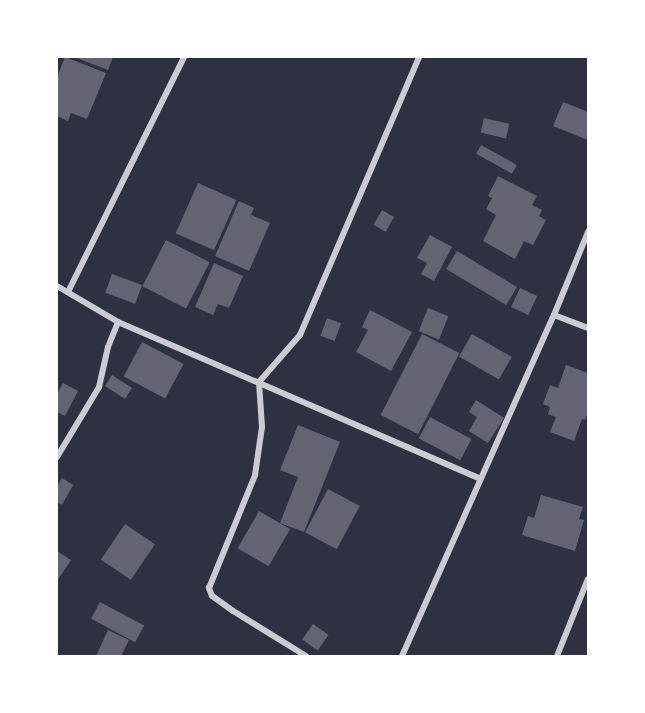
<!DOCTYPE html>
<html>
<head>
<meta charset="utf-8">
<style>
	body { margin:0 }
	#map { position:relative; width:645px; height:713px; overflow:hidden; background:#2d3142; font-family:"Source Serif 4",serif }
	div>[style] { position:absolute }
	.building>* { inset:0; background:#626471; transform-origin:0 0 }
	.minor>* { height:6px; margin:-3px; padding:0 3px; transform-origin:3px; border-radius:3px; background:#caccd0 }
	span { translate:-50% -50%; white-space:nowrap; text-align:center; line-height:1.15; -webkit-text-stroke:5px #fff; paint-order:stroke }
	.frame { position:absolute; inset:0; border:58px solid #fff; pointer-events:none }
</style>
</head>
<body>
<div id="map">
	<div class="building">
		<div style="clip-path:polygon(65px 57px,106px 73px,87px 119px,71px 113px,68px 121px,57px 116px,57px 77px)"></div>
		<div style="clip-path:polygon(74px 57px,113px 57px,108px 70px)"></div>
		<div style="clip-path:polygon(563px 102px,588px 112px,588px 140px,553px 126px)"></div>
		<div style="left:484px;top:118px;width:26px;height:15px;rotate:13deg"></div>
		<div style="left:481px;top:145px;width:41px;height:10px;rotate:29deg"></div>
		<div style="clip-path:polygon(498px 176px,537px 196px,532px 205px,542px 210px,539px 216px,546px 220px,533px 245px,524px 241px,515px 259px,483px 241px,496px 215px,486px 209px,492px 198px,488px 196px)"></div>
		<div style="left:198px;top:183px;width:42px;height:55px;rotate:24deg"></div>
		<div style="clip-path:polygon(239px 201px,254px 208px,251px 215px,270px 223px,249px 271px,215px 256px)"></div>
		<div style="left:382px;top:210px;width:14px;height:17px;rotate:30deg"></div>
		<div style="clip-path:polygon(430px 235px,452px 247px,434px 281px,421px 274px,427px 263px,417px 258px)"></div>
		<div style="left:166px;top:240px;width:49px;height:52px;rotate:27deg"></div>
		<div style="left:457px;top:251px;width:70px;height:21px;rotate:31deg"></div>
		<div style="clip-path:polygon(214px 263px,243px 276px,229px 308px,218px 304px,213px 315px,195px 307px)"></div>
		<div style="left:112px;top:274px;width:32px;height:20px;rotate:20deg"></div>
		<div style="left:520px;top:288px;width:19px;height:21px;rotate:25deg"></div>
		<div style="left:428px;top:308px;width:22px;height:25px;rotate:22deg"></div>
		<div style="clip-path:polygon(370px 310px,412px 332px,391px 371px,356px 352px,368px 330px,362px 327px)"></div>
		<div style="left:327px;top:318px;width:15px;height:19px;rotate:20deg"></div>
		<div style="left:422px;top:334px;width:42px;height:91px;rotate:27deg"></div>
		<div style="left:472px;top:334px;width:46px;height:26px;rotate:30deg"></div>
		<div style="left:142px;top:342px;width:47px;height:39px;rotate:28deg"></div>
		<div style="clip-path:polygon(566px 365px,588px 373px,588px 412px,585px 420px,582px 419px,574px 441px,550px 432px,556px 417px,548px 414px,550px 407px,543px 404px,550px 385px,558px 388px)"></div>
		<div style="left:112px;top:375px;width:24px;height:13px;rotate:33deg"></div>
		<div style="clip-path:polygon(63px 383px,78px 391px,65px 416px,57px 412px,57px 394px)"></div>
		<div style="clip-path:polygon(476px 400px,504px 418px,488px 443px,469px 431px,477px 417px,469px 412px)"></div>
		<div style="left:430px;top:417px;width:47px;height:24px;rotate:28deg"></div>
		<div style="clip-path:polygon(298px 425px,340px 442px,304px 532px,280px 523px,298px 477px,280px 470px)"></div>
		<div style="clip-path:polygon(62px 478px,73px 485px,62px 505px,57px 502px,57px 487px)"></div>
		<div style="left:328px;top:489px;width:36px;height:49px;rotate:28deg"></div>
		<div style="clip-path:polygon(541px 495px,583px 507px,579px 519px,584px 520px,575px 551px,522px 535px,528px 516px,534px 518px)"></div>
		<div style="left:259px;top:511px;width:36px;height:43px;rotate:30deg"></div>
		<div style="left:125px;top:524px;width:36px;height:43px;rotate:34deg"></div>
		<div style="clip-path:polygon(57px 551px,71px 560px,57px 581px)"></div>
		<div style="left:100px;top:602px;width:50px;height:19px;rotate:28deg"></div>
		<div style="left:313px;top:624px;width:19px;height:19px;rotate:35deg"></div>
		<div style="clip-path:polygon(108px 630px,129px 640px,121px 656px,96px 656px)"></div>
	</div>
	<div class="minor">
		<div style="left:57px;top:286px;width:71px;rotate:30.5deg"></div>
		<div style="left:118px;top:322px;width:395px;rotate:23.4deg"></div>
		<div style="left:68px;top:292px;width:262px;rotate:-63.7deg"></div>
		<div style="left:554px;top:315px;width:90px;rotate:-67.7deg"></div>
		<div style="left:57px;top:457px;width:82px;rotate:-59deg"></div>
		<div style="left:99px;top:387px;width:41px;rotate:-77.3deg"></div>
		<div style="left:108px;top:347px;width:27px;rotate:-68deg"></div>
		<div style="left:306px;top:656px;width:86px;rotate:-148.3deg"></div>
		<div style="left:233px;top:611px;width:26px;rotate:-144deg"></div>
		<div style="left:212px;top:596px;width:9px;rotate:-111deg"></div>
		<div style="left:209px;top:588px;width:122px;rotate:-67.8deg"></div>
		<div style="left:255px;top:475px;width:49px;rotate:-81.7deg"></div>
		<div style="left:262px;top:427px;width:45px;rotate:-93.8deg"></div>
		<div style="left:259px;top:382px;width:62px;rotate:-48.9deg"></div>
		<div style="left:300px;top:335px;width:302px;rotate:-66.8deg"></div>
		<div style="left:402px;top:656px;width:373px;rotate:-66deg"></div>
		<div style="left:554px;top:315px;width:36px;rotate:21deg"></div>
		<div style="left:557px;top:656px;width:83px;rotate:-68.1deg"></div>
	</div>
	<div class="frame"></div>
</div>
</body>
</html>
